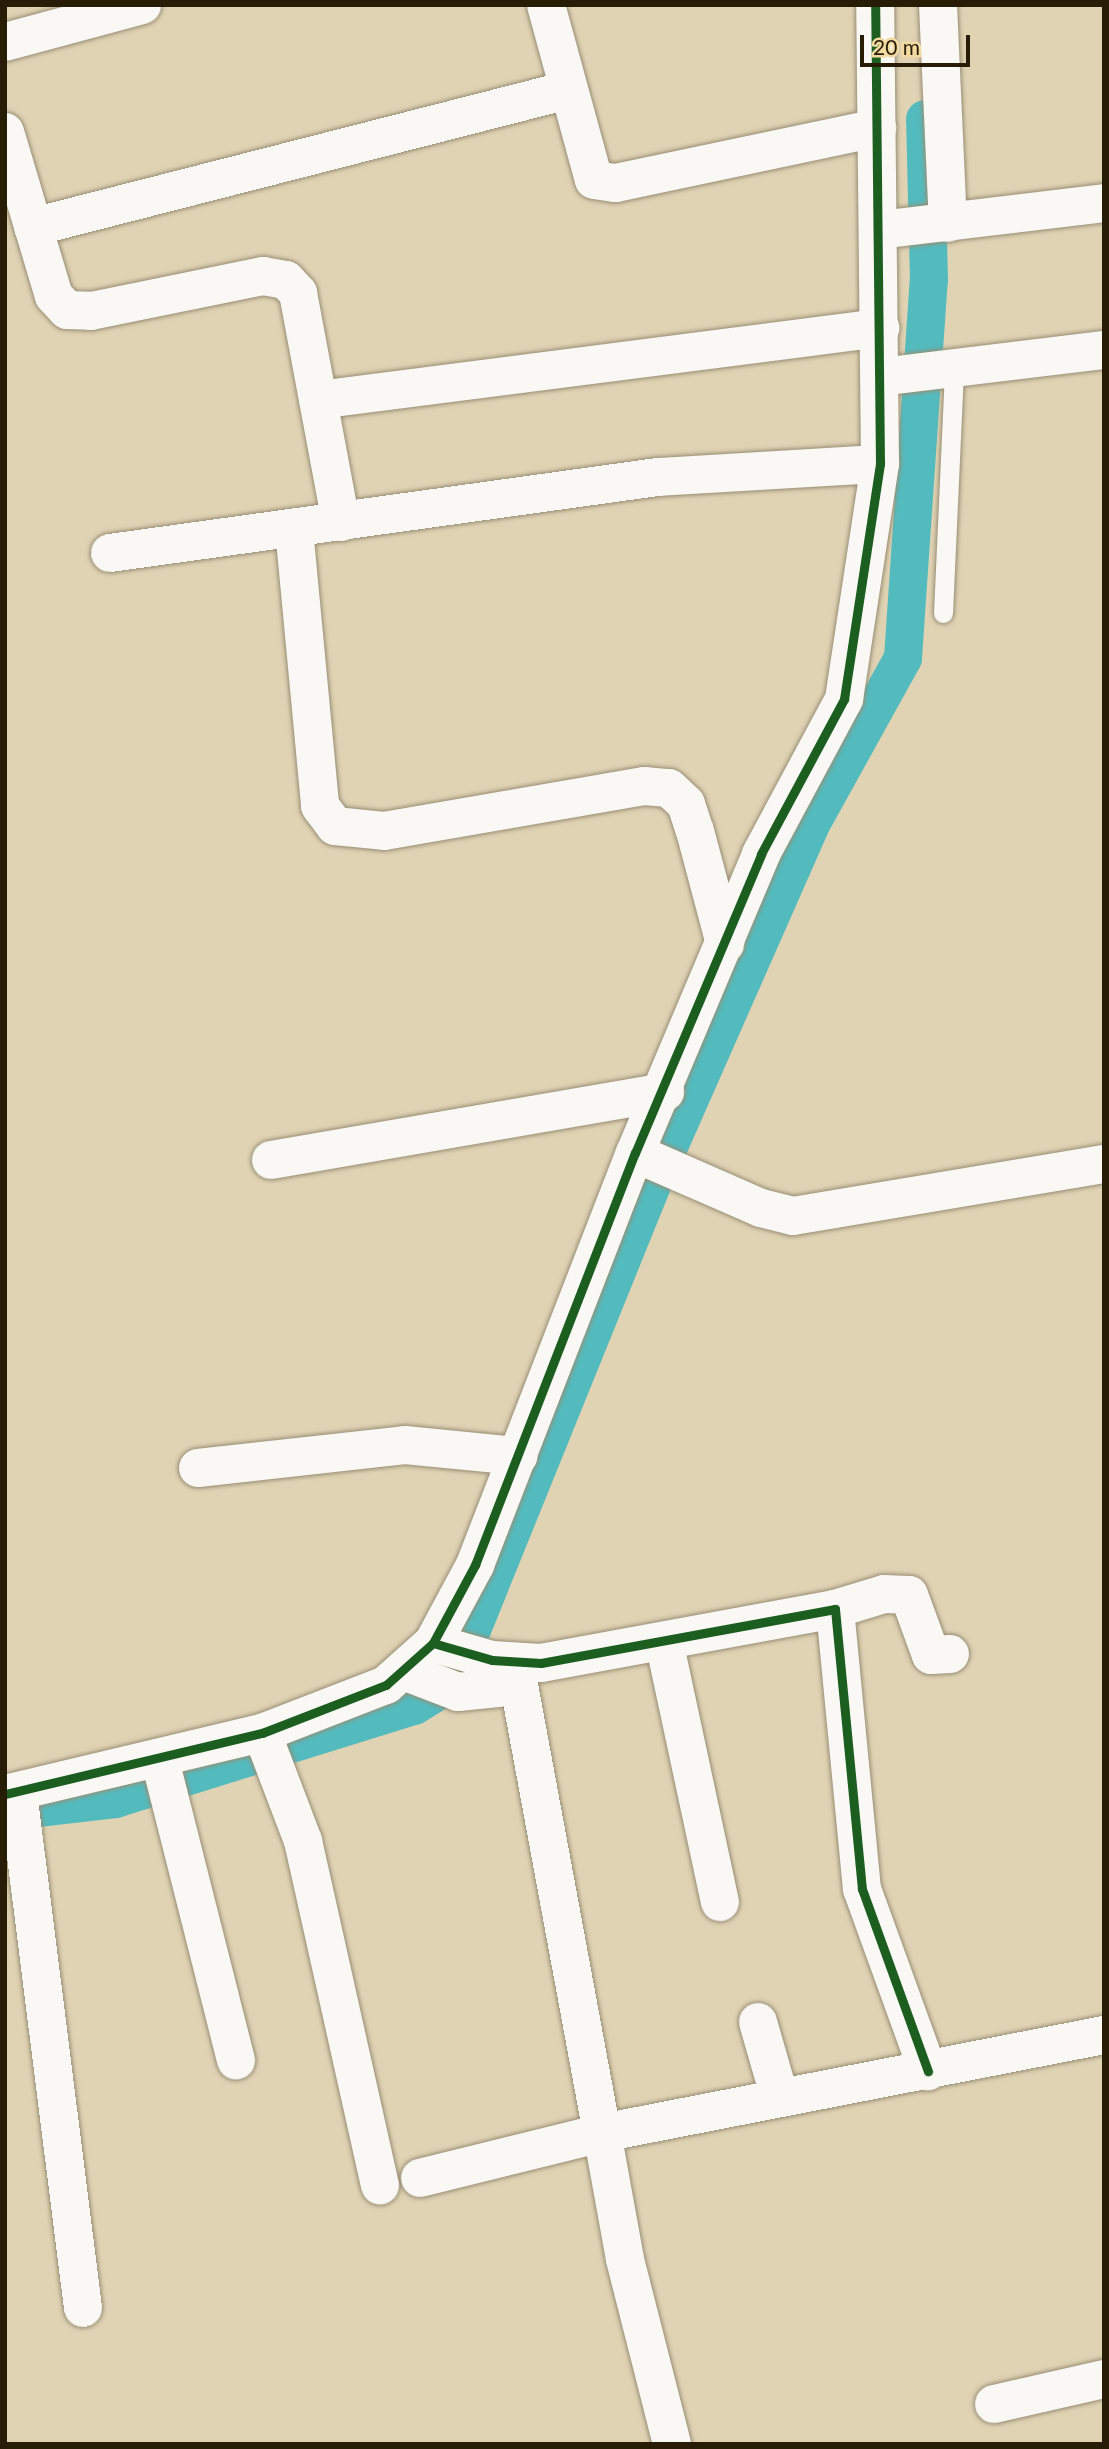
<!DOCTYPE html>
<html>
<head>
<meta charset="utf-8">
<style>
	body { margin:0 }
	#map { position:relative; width:1109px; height:2449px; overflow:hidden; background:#e0d3b4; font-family:Lato,sans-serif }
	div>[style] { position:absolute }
	.canal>* { height:38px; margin:-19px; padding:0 19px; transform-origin:19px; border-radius:19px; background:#53bbbe }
	.roads { filter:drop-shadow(0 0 2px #988e75) drop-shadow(0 0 2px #988e75) }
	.service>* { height:19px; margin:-9.5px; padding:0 9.5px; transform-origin:9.5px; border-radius:9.5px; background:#faf8f4 }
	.minor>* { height:38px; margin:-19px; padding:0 19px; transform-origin:19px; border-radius:19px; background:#faf8f4 }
	.cycleway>* { height:9px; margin:-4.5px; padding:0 4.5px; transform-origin:4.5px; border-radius:4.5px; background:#1b5e20 }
	span { translate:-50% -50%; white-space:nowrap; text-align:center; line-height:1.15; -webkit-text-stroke:5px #f3daa1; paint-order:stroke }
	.frame { position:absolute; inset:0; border:7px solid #271d07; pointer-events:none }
	.scale { position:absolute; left:860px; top:35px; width:110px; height:32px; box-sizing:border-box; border:4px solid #271d07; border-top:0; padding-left:9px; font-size:21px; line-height:24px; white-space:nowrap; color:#271d07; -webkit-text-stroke:5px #f3daa1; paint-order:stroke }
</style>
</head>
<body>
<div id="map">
	<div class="canal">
		<div style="left:5px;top:1812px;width:111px;rotate:-6.7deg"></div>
		<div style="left:115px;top:1799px;width:313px;rotate:-17.3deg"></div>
		<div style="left:414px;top:1706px;width:42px;rotate:-31.4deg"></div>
		<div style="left:450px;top:1684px;width:538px;rotate:-67.96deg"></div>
		<div style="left:652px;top:1185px;width:392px;rotate:-66.2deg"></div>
		<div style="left:810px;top:826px;width:192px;rotate:-61deg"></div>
		<div style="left:903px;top:658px;width:379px;rotate:-86.1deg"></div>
		<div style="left:929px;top:280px;width:161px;rotate:-91.4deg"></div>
	</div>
	<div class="roads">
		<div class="service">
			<div style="left:943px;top:613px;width:244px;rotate:-87.4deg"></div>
		</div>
		<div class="minor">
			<div style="left:546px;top:5px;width:181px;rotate:74.7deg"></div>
			<div style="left:594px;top:180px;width:22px;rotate:8deg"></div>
			<div style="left:616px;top:183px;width:267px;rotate:-11.9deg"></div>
			<div style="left:938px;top:5px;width:218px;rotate:87.4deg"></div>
			<div style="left:5px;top:42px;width:142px;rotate:-15.1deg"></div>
			<div style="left:5px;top:132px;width:171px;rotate:73.4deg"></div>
			<div style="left:54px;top:296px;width:19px;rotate:47deg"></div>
			<div style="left:67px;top:310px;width:24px;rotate:2deg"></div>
			<div style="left:91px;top:311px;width:176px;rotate:-11.5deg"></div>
			<div style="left:263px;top:276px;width:23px;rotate:10deg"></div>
			<div style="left:286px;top:280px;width:18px;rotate:47deg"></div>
			<div style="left:298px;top:293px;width:233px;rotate:79.4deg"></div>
			<div style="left:33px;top:227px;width:552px;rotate:-14.36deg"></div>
			<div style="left:879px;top:230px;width:227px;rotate:-6.8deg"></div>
			<div style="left:880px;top:377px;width:226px;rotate:-6.9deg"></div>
			<div style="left:318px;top:400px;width:567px;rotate:-7.3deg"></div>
			<div style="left:294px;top:529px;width:278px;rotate:84.6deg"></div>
			<div style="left:320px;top:806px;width:25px;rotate:53deg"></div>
			<div style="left:335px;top:826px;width:49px;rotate:5.8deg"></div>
			<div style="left:384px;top:831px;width:264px;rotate:-9.8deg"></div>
			<div style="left:644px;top:786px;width:25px;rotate:5deg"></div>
			<div style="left:669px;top:788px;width:23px;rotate:43deg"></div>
			<div style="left:686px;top:804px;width:28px;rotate:72deg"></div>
			<div style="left:695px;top:831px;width:117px;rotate:75.1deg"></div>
			<div style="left:110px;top:553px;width:553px;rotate:-7.9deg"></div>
			<div style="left:658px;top:477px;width:222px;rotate:-3.4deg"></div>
			<div style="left:635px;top:1153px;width:137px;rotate:23.6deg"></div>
			<div style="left:761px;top:1208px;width:33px;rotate:14deg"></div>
			<div style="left:793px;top:1216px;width:315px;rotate:-9.5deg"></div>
			<div style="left:271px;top:1160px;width:400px;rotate:-9.8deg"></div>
			<div style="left:198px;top:1468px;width:208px;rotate:-6.3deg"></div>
			<div style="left:405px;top:1445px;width:114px;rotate:5.6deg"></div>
			<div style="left:835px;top:1609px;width:51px;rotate:-17deg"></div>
			<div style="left:884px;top:1594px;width:25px;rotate:2deg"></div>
			<div style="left:909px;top:1595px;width:64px;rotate:69.9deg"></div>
			<div style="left:931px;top:1655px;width:19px;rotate:-3deg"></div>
			<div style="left:664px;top:1641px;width:267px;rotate:77.9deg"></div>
			<div style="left:433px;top:1643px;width:61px;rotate:16.1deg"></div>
			<div style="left:492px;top:1660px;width:49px;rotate:3.5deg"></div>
			<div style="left:541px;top:1663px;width:299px;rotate:-10.4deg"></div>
			<div style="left:835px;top:1609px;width:281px;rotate:84.5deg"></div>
			<div style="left:862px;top:1889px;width:194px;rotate:70.1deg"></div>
			<div style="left:406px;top:1672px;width:56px;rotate:21deg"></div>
			<div style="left:458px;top:1692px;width:40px;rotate:-5.7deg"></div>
			<div style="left:498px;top:1688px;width:29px;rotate:-55deg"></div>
			<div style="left:262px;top:1733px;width:116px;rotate:69.2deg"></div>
			<div style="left:303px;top:1841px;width:353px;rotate:77.4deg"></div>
			<div style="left:160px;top:1760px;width:310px;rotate:75.8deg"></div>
			<div style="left:18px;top:1792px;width:520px;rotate:82.82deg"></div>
			<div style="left:5px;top:1794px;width:264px;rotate:-13.4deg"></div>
			<div style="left:262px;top:1733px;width:133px;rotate:-21.2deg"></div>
			<div style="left:386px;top:1685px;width:63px;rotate:-41.8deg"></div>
			<div style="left:433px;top:1643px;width:89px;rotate:-61.7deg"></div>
			<div style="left:475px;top:1565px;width:442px;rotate:-68.8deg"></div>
			<div style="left:635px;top:1153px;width:324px;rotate:-67.1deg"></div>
			<div style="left:761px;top:854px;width:176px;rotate:-61.8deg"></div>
			<div style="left:844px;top:699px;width:238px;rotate:-81.3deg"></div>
			<div style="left:880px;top:464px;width:459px;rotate:-90.6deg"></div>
			<div style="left:758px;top:2022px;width:76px;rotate:74deg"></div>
			<div style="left:420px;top:2178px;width:187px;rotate:-13.9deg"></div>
			<div style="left:602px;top:2133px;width:477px;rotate:-100.5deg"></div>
			<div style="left:994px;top:2404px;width:113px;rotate:-12.8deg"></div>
			<div style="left:672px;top:2444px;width:191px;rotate:-104.3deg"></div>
			<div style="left:625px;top:2259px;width:128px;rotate:-100.3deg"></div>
			<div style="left:602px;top:2133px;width:511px;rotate:-11.05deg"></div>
		</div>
	</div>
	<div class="cycleway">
		<div style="left:433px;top:1643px;width:61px;rotate:16.1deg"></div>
		<div style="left:492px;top:1660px;width:49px;rotate:3.5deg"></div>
		<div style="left:541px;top:1663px;width:299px;rotate:-10.4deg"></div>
		<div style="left:835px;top:1609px;width:281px;rotate:84.5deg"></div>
		<div style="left:862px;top:1889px;width:194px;rotate:70.1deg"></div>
		<div style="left:5px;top:1794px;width:264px;rotate:-13.4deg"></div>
		<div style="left:262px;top:1733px;width:133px;rotate:-21.2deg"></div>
		<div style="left:386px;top:1685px;width:63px;rotate:-41.8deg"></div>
		<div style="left:433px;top:1643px;width:89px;rotate:-61.7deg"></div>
		<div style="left:475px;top:1565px;width:442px;rotate:-68.8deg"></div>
		<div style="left:635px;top:1153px;width:324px;rotate:-67.1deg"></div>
		<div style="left:761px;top:854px;width:176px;rotate:-61.8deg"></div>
		<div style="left:844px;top:699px;width:238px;rotate:-81.3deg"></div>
		<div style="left:880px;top:464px;width:459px;rotate:-90.6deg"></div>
	</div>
	<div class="frame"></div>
	<div class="scale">20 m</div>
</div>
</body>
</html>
